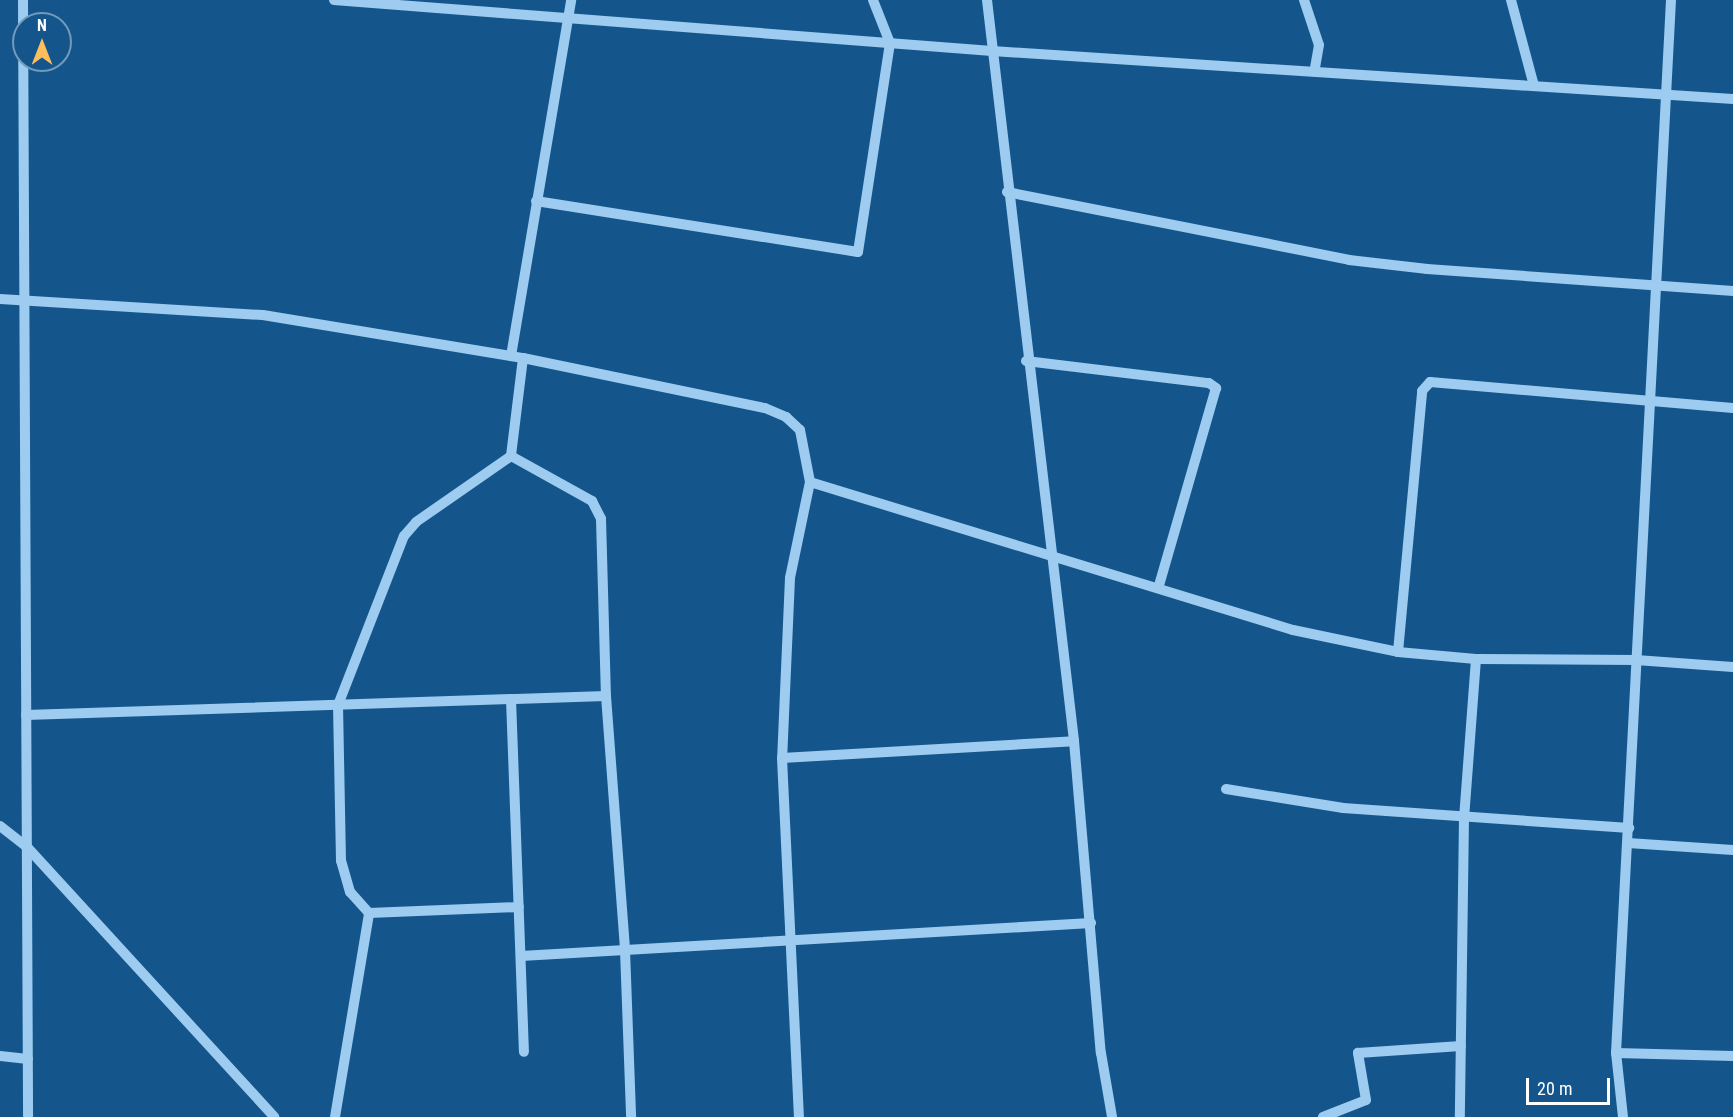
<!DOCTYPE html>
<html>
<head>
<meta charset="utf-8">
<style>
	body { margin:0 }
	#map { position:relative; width:1733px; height:1117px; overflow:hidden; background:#14568c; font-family:"Roboto Condensed",sans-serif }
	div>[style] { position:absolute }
	.minor>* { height:10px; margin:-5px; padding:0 5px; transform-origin:5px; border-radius:5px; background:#9dccf0 }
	span { translate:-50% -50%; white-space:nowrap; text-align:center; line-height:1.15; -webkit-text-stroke:5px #14568c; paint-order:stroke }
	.north { position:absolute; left:12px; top:12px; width:60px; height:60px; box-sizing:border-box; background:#14568c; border:2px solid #729aba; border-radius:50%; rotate:0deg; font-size:16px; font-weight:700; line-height:24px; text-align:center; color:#fff }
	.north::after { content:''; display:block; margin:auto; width:21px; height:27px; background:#ffbe5c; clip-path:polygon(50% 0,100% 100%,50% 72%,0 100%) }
	.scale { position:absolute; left:1526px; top:1078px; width:84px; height:27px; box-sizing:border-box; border:3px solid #fff; border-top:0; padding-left:8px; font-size:18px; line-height:21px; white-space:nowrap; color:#fff; -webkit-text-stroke:4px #14568c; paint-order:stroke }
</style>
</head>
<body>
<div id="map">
	<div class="minor">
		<div style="left:23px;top:0;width:1117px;rotate:89.74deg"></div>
		<div style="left:334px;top:0;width:660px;rotate:4.43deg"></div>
		<div style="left:992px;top:51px;width:743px;rotate:3.71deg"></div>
		<div style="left:987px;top:0;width:746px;rotate:83.3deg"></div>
		<div style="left:1074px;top:741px;width:313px;rotate:85.1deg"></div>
		<div style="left:1101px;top:1053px;width:65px;rotate:80.2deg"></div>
		<div style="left:1304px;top:0;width:47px;rotate:71.6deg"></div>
		<div style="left:1319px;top:45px;width:27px;rotate:100deg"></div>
		<div style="left:1511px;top:0;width:89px;rotate:75deg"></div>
		<div style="left:1007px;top:192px;width:349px;rotate:11.2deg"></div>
		<div style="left:1349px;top:260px;width:79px;rotate:6.6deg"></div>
		<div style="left:1427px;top:269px;width:307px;rotate:4.1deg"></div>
		<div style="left:536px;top:201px;width:326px;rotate:9deg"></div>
		<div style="left:858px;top:252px;width:211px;rotate:-81.3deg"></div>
		<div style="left:890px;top:43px;width:46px;rotate:-111.6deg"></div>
		<div style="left:0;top:299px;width:263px;rotate:3.5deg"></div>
		<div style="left:263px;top:315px;width:264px;rotate:9.4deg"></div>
		<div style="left:523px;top:358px;width:247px;rotate:11.7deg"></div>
		<div style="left:765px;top:408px;width:23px;rotate:23deg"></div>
		<div style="left:786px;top:417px;width:19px;rotate:43deg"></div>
		<div style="left:800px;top:430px;width:53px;rotate:79.1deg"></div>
		<div style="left:810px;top:482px;width:98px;rotate:101.8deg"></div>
		<div style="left:790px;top:578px;width:180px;rotate:92.5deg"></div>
		<div style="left:782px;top:758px;width:359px;rotate:87.3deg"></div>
		<div style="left:511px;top:356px;width:361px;rotate:-80.4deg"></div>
		<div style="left:523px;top:358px;width:99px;rotate:97deg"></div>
		<div style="left:511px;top:456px;width:93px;rotate:29.1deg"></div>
		<div style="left:592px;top:501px;width:20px;rotate:63deg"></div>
		<div style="left:601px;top:519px;width:177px;rotate:88.4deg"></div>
		<div style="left:606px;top:696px;width:255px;rotate:85.7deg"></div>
		<div style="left:625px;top:950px;width:167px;rotate:87.9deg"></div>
		<div style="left:1026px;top:361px;width:184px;rotate:6.9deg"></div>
		<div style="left:1209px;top:383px;width:9px;rotate:36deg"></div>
		<div style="left:1216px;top:388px;width:206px;rotate:106.1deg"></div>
		<div style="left:810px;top:482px;width:505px;rotate:17.04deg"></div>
		<div style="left:1293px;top:630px;width:107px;rotate:11.8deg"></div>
		<div style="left:1398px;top:652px;width:78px;rotate:5.1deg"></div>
		<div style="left:1476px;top:659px;width:159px;rotate:94.3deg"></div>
		<div style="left:1464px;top:818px;width:299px;rotate:90.8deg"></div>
		<div style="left:1398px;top:652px;width:262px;rotate:-84.7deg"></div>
		<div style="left:1422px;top:391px;width:12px;rotate:-48deg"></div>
		<div style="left:1430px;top:382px;width:304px;rotate:4.9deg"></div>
		<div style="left:1476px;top:659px;width:160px;rotate:0.4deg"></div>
		<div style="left:1636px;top:660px;width:97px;rotate:4.1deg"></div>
		<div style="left:511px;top:699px;width:353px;rotate:87.9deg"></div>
		<div style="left:26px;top:715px;width:580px;rotate:-1.88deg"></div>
		<div style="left:782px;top:758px;width:292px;rotate:-3.3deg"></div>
		<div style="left:1226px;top:789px;width:119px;rotate:9.2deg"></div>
		<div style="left:1343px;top:808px;width:287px;rotate:4deg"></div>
		<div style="left:0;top:826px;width:34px;rotate:38deg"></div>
		<div style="left:27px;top:847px;width:366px;rotate:47.5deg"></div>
		<div style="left:1628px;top:843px;width:105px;rotate:3.8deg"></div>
		<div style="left:369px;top:913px;width:28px;rotate:-132deg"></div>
		<div style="left:350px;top:892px;width:32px;rotate:-106deg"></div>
		<div style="left:341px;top:861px;width:156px;rotate:-91.1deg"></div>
		<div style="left:338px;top:705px;width:181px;rotate:-68.7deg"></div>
		<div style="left:404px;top:536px;width:18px;rotate:-49deg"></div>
		<div style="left:416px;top:522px;width:116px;rotate:-34.8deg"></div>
		<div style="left:521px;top:956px;width:571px;rotate:-3.31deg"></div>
		<div style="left:1616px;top:1053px;width:117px;rotate:1.5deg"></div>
		<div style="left:0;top:1056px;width:28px;rotate:6deg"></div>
		<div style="left:335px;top:1117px;width:207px;rotate:-80.5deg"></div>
		<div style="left:369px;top:913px;width:150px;rotate:-2.3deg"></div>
		<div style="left:1323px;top:1117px;width:46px;rotate:-21.6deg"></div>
		<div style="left:1366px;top:1100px;width:48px;rotate:-99.7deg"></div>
		<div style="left:1358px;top:1053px;width:103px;rotate:-3.9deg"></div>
		<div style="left:1623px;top:1117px;width:64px;rotate:-96.2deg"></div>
		<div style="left:1616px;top:1053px;width:1054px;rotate:-87.01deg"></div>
	</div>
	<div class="north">N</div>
	<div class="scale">20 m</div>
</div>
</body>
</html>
